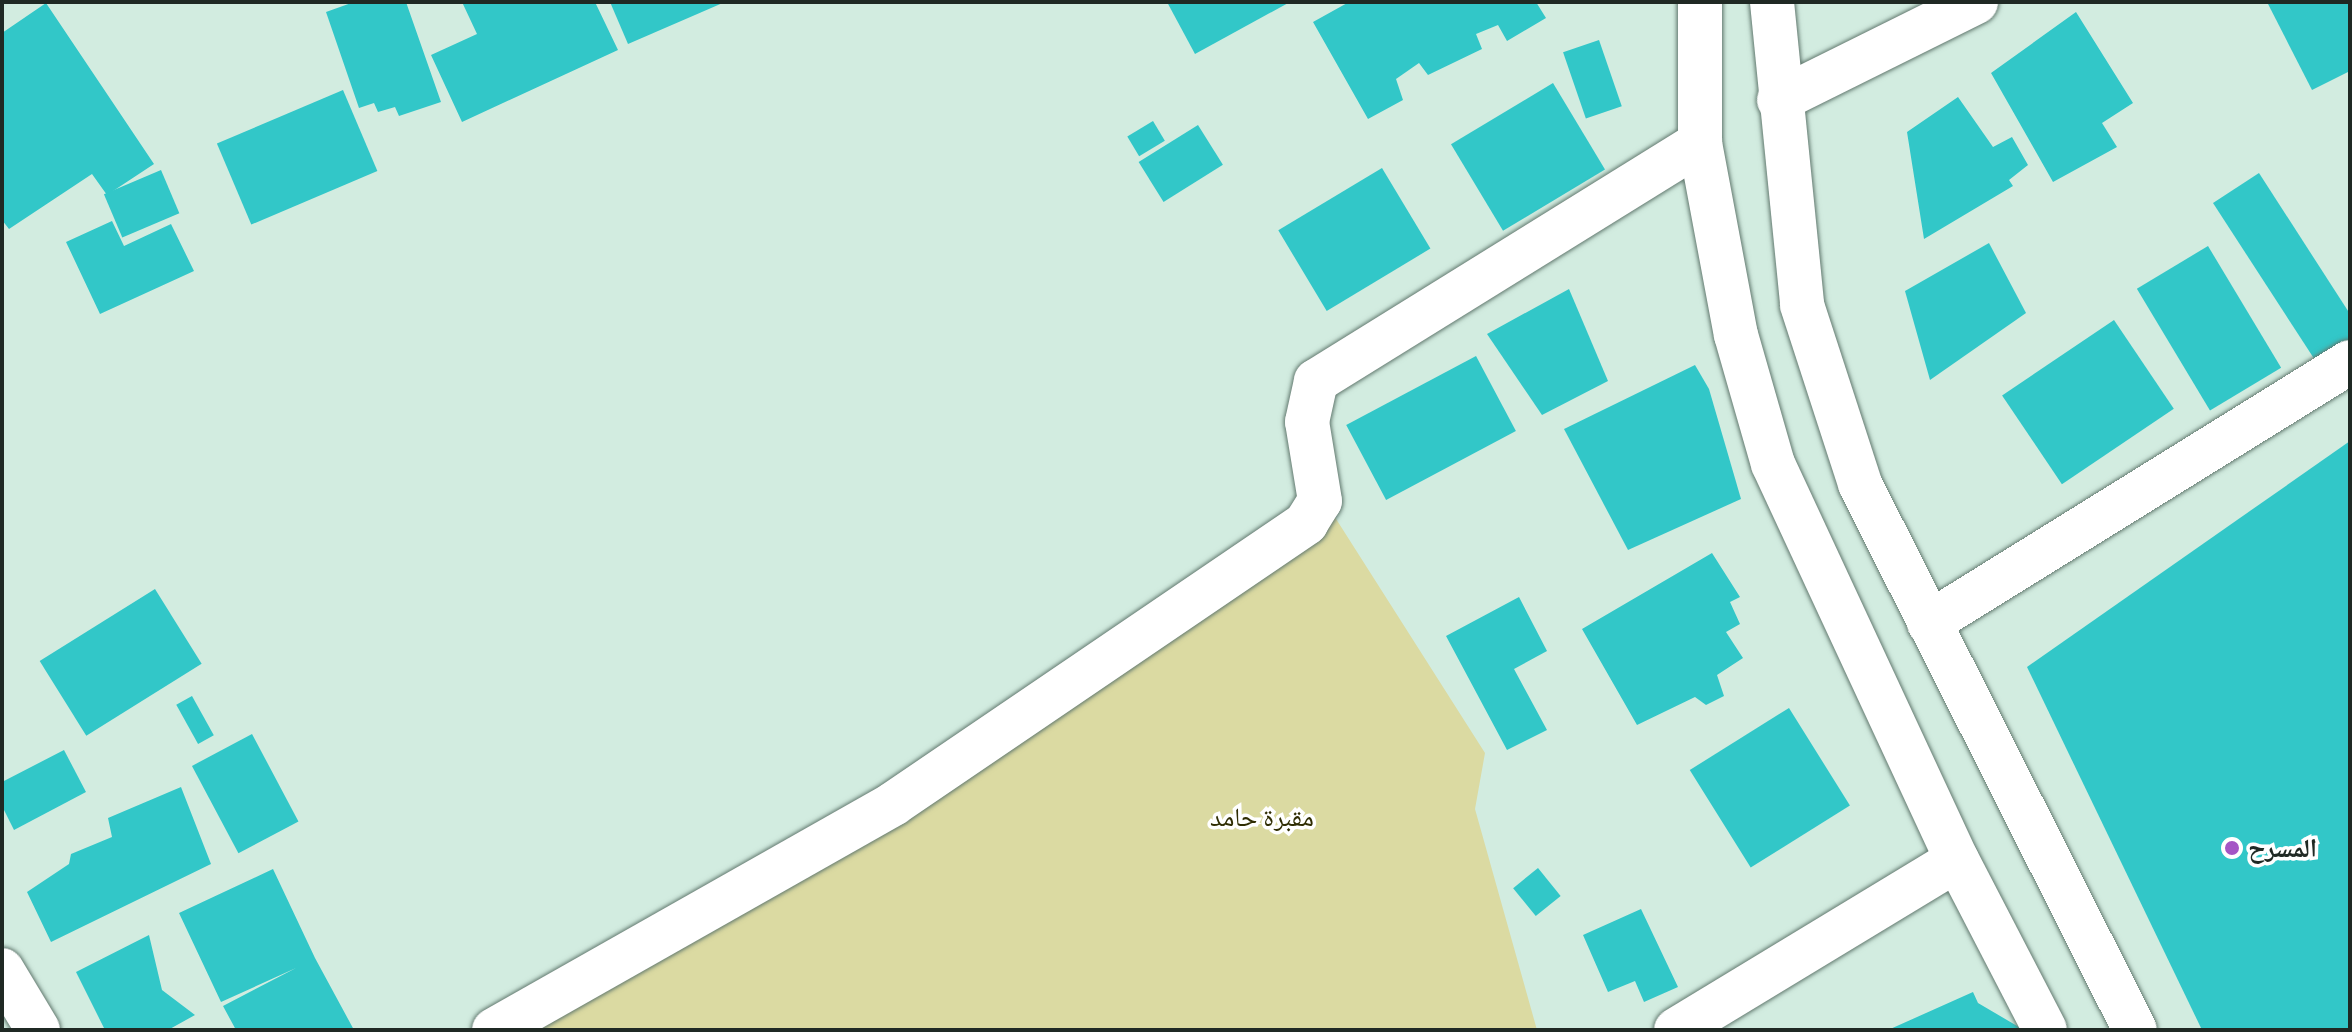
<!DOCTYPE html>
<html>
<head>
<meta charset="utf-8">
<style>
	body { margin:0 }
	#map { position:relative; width:2352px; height:1032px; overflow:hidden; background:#d2ece0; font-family:"Archivo Narrow","Noto Naskh Arabic",sans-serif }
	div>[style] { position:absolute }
	.green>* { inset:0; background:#dbdaa2 }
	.building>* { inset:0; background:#32c7c8; transform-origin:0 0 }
	.roads { filter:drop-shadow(0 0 2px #62796f) drop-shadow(0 0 2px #62796f) }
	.minor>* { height:44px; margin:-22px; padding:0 22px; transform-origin:22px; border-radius:22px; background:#fff }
	.major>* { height:44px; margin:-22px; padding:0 22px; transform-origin:22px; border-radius:22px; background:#fff }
	.dots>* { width:22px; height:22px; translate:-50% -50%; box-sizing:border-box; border:4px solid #fff; border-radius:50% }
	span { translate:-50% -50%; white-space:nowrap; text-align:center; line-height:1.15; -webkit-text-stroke:7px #fff; paint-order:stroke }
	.park-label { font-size:26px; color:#2f2d03 }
	.poi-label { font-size:26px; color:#1f2924; font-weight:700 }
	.left { translate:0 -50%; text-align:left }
	.frame { position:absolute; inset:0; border:4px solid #1f2924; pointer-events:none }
</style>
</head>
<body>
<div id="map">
	<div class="green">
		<div style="clip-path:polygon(1331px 511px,1485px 753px,1475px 809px,1537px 1030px,481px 1030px)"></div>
	</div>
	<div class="building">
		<div style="clip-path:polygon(354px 2px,406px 2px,441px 102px,399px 116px,395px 107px,378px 112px,374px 103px,359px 108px,326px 12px)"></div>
		<div style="clip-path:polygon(462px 2px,595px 2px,618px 50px,462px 122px,431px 55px,477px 34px)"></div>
		<div style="clip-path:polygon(610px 2px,725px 2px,628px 44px)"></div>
		<div style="clip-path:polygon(1167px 2px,1290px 2px,1195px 54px)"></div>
		<div style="clip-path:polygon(1349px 2px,1536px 2px,1546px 18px,1507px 41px,1498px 25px,1476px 34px,1482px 49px,1428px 75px,1419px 63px,1396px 79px,1403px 100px,1368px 119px,1313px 22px)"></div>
		<div style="clip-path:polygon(2267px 2px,2350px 2px,2350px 71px,2312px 90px)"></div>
		<div style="clip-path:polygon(46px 3px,154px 164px,107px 195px,92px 174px,9px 229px,2px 220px,2px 33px)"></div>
		<div style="clip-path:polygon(2076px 12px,2133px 103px,2102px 123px,2117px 147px,2053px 182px,1991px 73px)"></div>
		<div style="left:1599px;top:40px;width:70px;height:38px;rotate:71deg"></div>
		<div style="left:1553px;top:83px;width:101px;height:119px;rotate:59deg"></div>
		<div style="left:343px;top:90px;width:88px;height:137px;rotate:67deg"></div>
		<div style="clip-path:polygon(1958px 97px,1993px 147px,2012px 137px,2028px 165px,2009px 180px,2013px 186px,1924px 239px,1907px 132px)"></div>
		<div style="left:1153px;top:121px;width:23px;height:30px;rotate:59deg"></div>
		<div style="left:1198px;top:125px;width:47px;height:70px;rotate:58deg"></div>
		<div style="left:1382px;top:168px;width:94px;height:121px;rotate:59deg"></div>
		<div style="left:161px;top:170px;width:47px;height:62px;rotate:67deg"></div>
		<div style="clip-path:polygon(2259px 173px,2350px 314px,2350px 361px,2326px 377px,2213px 203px)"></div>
		<div style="clip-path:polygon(112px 221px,124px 246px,171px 224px,194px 271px,100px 314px,66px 242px)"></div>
		<div style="clip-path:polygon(1989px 243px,2026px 313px,1930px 380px,1905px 291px)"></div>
		<div style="left:2208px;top:246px;width:142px;height:83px;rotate:59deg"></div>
		<div style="clip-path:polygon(1569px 289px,1608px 381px,1542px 415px,1487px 334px)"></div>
		<div style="left:2114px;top:320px;width:107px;height:135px;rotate:56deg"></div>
		<div style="left:1476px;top:356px;width:85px;height:147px;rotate:62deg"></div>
		<div style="clip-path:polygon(1695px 365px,1709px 389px,1741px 499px,1628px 550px,1564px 429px)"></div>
		<div style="clip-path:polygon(2350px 441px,2350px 1030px,2202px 1030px,2027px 667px)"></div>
		<div style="clip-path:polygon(1712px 553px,1740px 597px,1730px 602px,1740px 624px,1726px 632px,1743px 658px,1717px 675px,1724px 696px,1706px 705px,1695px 697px,1637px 725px,1582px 629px)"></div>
		<div style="left:155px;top:589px;width:88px;height:136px;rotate:58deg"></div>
		<div style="clip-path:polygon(1519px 597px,1547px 651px,1514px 669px,1547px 730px,1507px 750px,1446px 636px)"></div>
		<div style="left:192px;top:696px;width:45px;height:18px;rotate:61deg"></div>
		<div style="left:1789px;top:708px;width:115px;height:117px;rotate:58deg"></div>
		<div style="left:252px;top:734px;width:99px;height:68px;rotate:62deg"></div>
		<div style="clip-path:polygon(64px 750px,86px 792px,14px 830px,2px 806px,2px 782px)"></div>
		<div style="clip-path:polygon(181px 787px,211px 864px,51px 942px,27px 892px,69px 864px,71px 854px,112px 837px,108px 818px)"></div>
		<div style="left:1538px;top:868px;width:36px;height:32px;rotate:51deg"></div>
		<div style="clip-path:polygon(273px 869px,315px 958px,354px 1030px,236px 1030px,223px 1006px,296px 968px,221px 1002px,179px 913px)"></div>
		<div style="clip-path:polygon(1641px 909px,1678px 987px,1644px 1002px,1635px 981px,1608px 992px,1583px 935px)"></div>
		<div style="clip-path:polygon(149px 935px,162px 990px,195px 1015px,168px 1030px,105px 1030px,76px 972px)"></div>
		<div style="clip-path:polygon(1973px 992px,1978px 1003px,2024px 1030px,1888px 1030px)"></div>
	</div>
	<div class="roads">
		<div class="minor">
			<div style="left:1779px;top:100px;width:220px;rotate:-26.4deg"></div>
			<div style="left:1929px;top:623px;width:495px;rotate:-31.8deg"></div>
			<div style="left:2px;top:970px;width:70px;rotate:59deg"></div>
			<div style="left:494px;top:1030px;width:459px;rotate:-29.5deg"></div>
			<div style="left:893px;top:804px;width:500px;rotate:-34.2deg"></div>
			<div style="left:1306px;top:523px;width:26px;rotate:-58deg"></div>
			<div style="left:1320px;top:501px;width:80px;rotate:-99.3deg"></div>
			<div style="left:1307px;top:422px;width:42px;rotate:-77.6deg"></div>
			<div style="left:1316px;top:381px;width:452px;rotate:-31.8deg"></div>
			<div style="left:1676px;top:1030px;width:328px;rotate:-31.2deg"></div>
		</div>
		<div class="major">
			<div style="left:1700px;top:2px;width:141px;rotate:90deg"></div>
			<div style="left:1700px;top:143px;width:195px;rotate:79.4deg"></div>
			<div style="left:1736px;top:335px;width:134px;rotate:74deg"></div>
			<div style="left:1773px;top:464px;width:437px;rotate:65.1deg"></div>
			<div style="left:1957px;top:860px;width:191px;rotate:62.6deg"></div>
			<div style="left:1772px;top:2px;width:304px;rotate:84.3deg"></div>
			<div style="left:1802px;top:305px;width:188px;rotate:72deg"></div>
			<div style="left:1860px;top:484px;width:611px;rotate:63.27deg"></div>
		</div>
	</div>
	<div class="dots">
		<div style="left:2232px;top:848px;background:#a455c5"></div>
	</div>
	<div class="park-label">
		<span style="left:1262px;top:817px">مقبرة حامد</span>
	</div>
	<div class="poi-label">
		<span class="left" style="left:2248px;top:848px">المسرح</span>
	</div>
	<div class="frame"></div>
</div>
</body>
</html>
